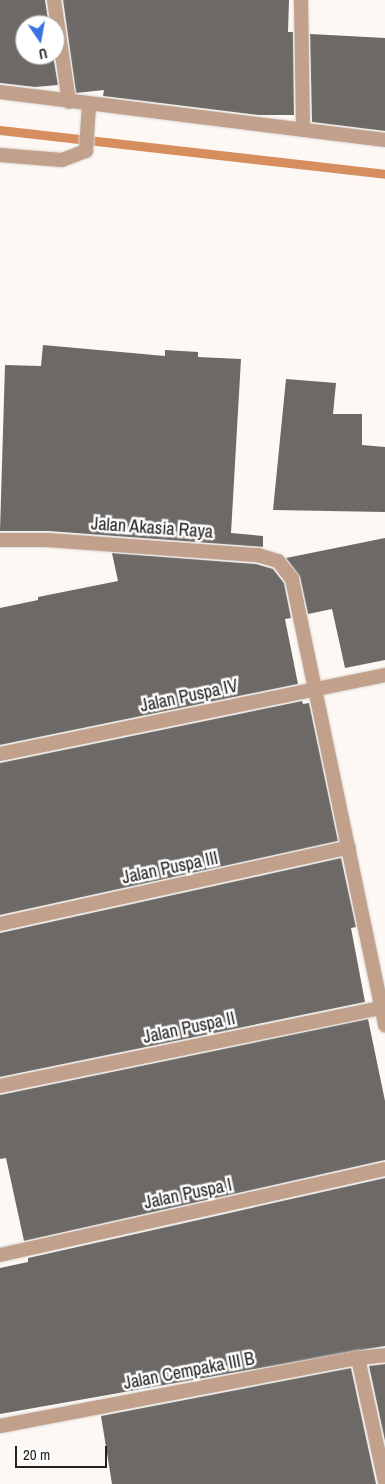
<!DOCTYPE html>
<html>
<head>
<meta charset="utf-8">
<style>
	body { margin:0 }
	#map { position:relative; width:385px; height:1484px; overflow:hidden; background:#fdf8f4; font-family:"Archivo Narrow",sans-serif }
	div>[style] { position:absolute }
	.stream>* { height:9px; margin:-4.5px; padding:0 4.5px; transform-origin:4.5px; border-radius:4.5px; background:#d68e5f }
	.building>* { inset:0; background:#6d6966 }
	.roads { filter:drop-shadow(0 0 1px #dad6d2) drop-shadow(0 0 1px #dad6d2) }
	.minor>* { height:14px; margin:-7px; padding:0 7px; transform-origin:7px; border-radius:7px; background:#c1a08c }
	span { translate:-50% -50%; white-space:nowrap; text-align:center; line-height:1.15; -webkit-text-stroke:5px #fff; paint-order:stroke }
	.street-label { font-size:18px; color:#252322 }
	.north { position:absolute; left:15px; top:15px; width:50px; height:50px; box-sizing:border-box; background:#fff; border:1px solid #a8a7a7; border-radius:50%; rotate:168deg; font-size:14px; font-weight:700; line-height:20px; text-align:center; color:#252322 }
	.north::after { content:''; display:block; margin:auto; width:18px; height:22px; background:#3d72e2; clip-path:polygon(50% 0,100% 100%,50% 72%,0 100%) }
	.scale { position:absolute; left:15px; top:1446px; width:92px; height:22px; box-sizing:border-box; border:2px solid #252322; border-top:0; padding-left:6px; font-size:15px; line-height:18px; white-space:nowrap; color:#252322; -webkit-text-stroke:4px #fff; paint-order:stroke }
</style>
</head>
<body>
<div id="map">
	<div class="stream">
		<div style="left:0;top:130px;width:388px;rotate:6.5deg"></div>
	</div>
	<div class="building">
		<div style="clip-path:polygon(0 0,45px 0,49px 25px,25px 25px,25px 55px,53px 55px,58px 85px,35px 87px,0 83px)"></div>
		<div style="clip-path:polygon(63px 0,289px 0,288px 32px,293px 32px,294px 115px,258px 115px,103px 96px,104px 90px,76px 93px)"></div>
		<div style="clip-path:polygon(310px 34px,385px 38px,385px 131px,312px 122px)"></div>
		<div style="clip-path:polygon(43px 345px,165px 356px,165px 350px,198px 352px,198px 357px,241px 359px,231px 533px,263px 536px,263px 547px,48px 531px,0 531px,5px 365px,41px 366px)"></div>
		<div style="clip-path:polygon(286px 379px,336px 383px,333px 414px,362px 414px,362px 445px,385px 447px,385px 512px,273px 510px)"></div>
		<div style="clip-path:polygon(385px 538px,385px 660px,345px 668px,332px 609px,308px 614px,300px 577px,286px 558px)"></div>
		<div style="clip-path:polygon(112px 553px,256px 564px,273px 569px,284px 583px,291px 618px,285px 619px,298px 684px,0 745px,0 608px,38px 600px,38px 597px,118px 581px)"></div>
		<div style="clip-path:polygon(302px 701px,303px 704px,309px 703px,338px 841px,0 915px,0 763px)"></div>
		<div style="clip-path:polygon(341px 858px,356px 927px,351px 928px,365px 1002px,0 1077px,0 933px)"></div>
		<div style="clip-path:polygon(368px 1019px,385px 1101px,385px 1160px,24px 1241px,6px 1158px,0 1159px,0 1095px)"></div>
		<div style="clip-path:polygon(385px 1178px,385px 1346px,0 1414px,0 1268px,28px 1262px,28px 1258px)"></div>
		<div style="clip-path:polygon(385px 1364px,385px 1441px,369px 1366px)"></div>
		<div style="clip-path:polygon(351px 1368px,376px 1484px,112px 1484px,101px 1416px)"></div>
	</div>
	<div class="roads">
		<div class="minor">
			<div style="left:54px;top:0;width:103px;rotate:81.6deg"></div>
			<div style="left:301px;top:0;width:130px;rotate:89.1deg"></div>
			<div style="left:0;top:92px;width:388px;rotate:7.1deg"></div>
			<div style="left:0;top:155px;width:62px;rotate:4.6deg"></div>
			<div style="left:62px;top:160px;width:26px;rotate:-21deg"></div>
			<div style="left:86px;top:151px;width:46px;rotate:-86.3deg"></div>
			<div style="left:0;top:540px;width:47px"></div>
			<div style="left:47px;top:540px;width:212px;rotate:4.1deg"></div>
			<div style="left:258px;top:555px;width:21px;rotate:17deg"></div>
			<div style="left:278px;top:561px;width:23px;rotate:52deg"></div>
			<div style="left:292px;top:579px;width:456px;rotate:78.2deg"></div>
			<div style="left:0;top:754px;width:393px;rotate:-11.6deg"></div>
			<div style="left:0;top:924px;width:357px;rotate:-12.4deg"></div>
			<div style="left:0;top:1086px;width:393px;rotate:-11.6deg"></div>
			<div style="left:0;top:1255px;width:394px;rotate:-12.6deg"></div>
			<div style="left:358px;top:1358px;width:127px;rotate:77.7deg"></div>
			<div style="left:0;top:1426px;width:364px;rotate:-10.8deg"></div>
			<div style="left:358px;top:1358px;width:27px;rotate:-6deg"></div>
		</div>
	</div>
	<div class="street-label">
		<span style="left:152px;top:528px;rotate:4deg">Jalan Akasia Raya</span>
		<span style="left:189px;top:696px;rotate:-12deg">Jalan Puspa IV</span>
		<span style="left:170px;top:868px;rotate:-12deg">Jalan Puspa III</span>
		<span style="left:189px;top:1028px;rotate:-12deg">Jalan Puspa II</span>
		<span style="left:188px;top:1194px;rotate:-12deg">Jalan Puspa I</span>
		<span style="left:189px;top:1371px;rotate:-11deg">Jalan Cempaka III B</span>
	</div>
	<div class="north">U</div>
	<div class="scale">20 m</div>
</div>
</body>
</html>
